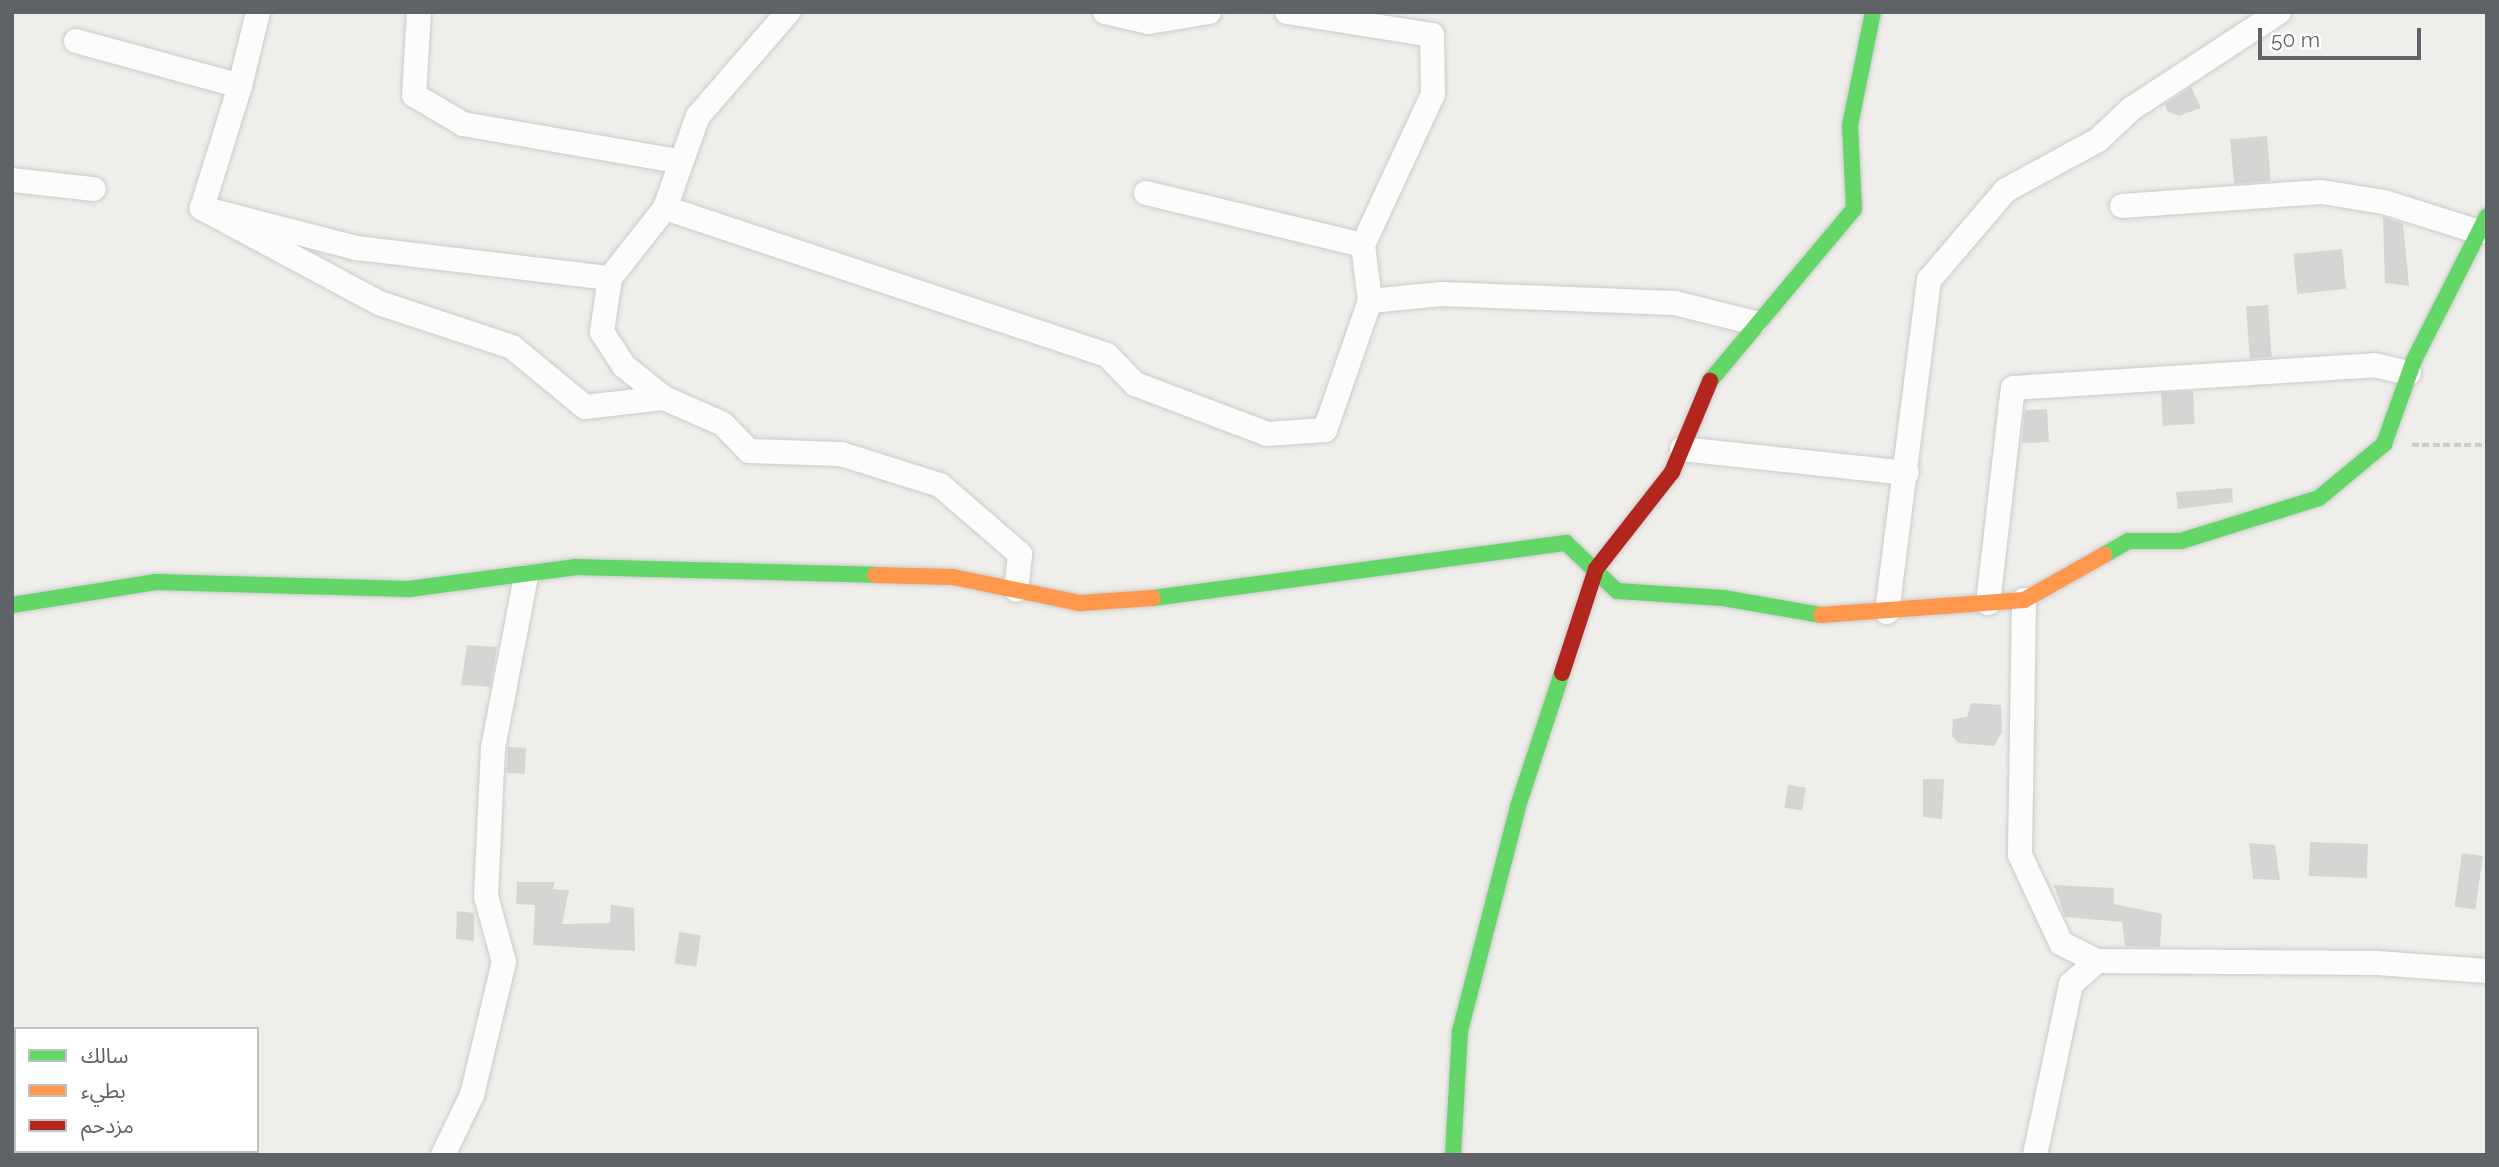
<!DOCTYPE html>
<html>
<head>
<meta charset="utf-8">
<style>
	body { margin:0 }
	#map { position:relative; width:2499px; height:1167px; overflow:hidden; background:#efeeea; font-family:Raleway,"Noto Sans Arabic",sans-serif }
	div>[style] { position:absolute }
	.building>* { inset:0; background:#d6d5d3; transform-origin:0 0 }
	.path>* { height:3.5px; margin-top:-1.75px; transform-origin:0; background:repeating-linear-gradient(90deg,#cacfcc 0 7px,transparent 0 10.5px) }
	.roads { filter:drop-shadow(0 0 2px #cbcccc) drop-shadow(0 0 2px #cbcccc) }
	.street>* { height:24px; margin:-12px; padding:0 12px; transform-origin:12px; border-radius:12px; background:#fdfcfc }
	.fast>* { height:16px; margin:-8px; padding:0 8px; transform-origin:8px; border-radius:8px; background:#63d668 }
	.slow>* { height:16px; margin:-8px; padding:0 8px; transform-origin:8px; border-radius:8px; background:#ff974d }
	.jam>* { height:16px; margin:-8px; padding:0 8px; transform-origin:8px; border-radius:8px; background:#b3261e }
	span { translate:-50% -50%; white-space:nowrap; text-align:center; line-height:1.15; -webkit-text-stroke:5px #fff; paint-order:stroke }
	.frame { position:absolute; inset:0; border:14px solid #5f6368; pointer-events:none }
	.legend { position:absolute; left:14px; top:1027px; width:245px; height:126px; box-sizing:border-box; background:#fff; border:2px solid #bfc1c3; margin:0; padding:9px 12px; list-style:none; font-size:21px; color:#5f6368 }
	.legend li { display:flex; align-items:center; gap:14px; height:35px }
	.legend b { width:35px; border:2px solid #bfc1c3 }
	.scale { position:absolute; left:2258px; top:28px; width:163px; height:32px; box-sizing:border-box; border:4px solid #5f6368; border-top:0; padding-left:9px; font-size:21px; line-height:24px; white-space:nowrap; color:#5f6368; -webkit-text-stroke:5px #fff; paint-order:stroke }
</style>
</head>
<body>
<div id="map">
	<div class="building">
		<div style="clip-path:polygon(2191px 87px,2201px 108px,2179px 116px,2167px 111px,2165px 104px)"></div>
		<div style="left:2267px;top:136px;width:45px;height:37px;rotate:85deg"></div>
		<div style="clip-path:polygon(2383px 217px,2403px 224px,2409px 286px,2385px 283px)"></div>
		<div style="left:2342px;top:249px;width:40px;height:49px;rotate:84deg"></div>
		<div style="left:2268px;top:305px;width:52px;height:22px;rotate:86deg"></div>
		<div style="left:2193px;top:391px;width:33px;height:32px;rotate:87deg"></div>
		<div style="clip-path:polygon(2047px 409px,2049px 442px,2022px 443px,2025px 410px)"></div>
		<div style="clip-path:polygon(2232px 488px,2233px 502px,2178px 509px,2176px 492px)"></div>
		<div style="clip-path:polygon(467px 645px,497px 647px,490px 687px,461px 685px)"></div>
		<div style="clip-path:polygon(1971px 703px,2001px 705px,2002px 732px,1994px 746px,1958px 743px,1952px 736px,1953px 719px,1967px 717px)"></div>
		<div style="left:508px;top:747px;width:18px;height:26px;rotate:3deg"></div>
		<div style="clip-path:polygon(1923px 779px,1944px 779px,1942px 819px,1923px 817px)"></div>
		<div style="left:1788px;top:785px;width:18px;height:23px;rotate:9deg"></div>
		<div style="left:2310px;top:842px;width:58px;height:34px;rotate:2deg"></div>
		<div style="clip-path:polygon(2249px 843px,2275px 845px,2280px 880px,2253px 879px)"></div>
		<div style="left:2462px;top:853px;width:21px;height:54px;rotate:8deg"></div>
		<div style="clip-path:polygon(517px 882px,555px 882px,553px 889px,569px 890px,562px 924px,610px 923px,611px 905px,634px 908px,635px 951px,533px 945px,535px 905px,516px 904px)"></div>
		<div style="clip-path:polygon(2054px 885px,2114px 888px,2114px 904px,2162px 914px,2160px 947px,2125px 946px,2122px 922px,2065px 917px)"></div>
		<div style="clip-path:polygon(457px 911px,474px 913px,474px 941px,456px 939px)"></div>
		<div style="left:679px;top:932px;width:22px;height:32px;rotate:8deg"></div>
	</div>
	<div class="path">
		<div style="left:2412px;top:445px;width:75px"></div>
	</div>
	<div class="roads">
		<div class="street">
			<div style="left:419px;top:12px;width:83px;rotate:93.4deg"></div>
			<div style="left:414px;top:95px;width:57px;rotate:30.6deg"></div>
			<div style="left:463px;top:124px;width:218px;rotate:9.8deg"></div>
			<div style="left:1105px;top:12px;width:45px;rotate:12.8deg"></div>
			<div style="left:1149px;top:22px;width:61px;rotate:-9.5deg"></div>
			<div style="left:1287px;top:12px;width:147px;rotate:9deg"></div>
			<div style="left:1432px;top:35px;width:59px;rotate:89deg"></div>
			<div style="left:1433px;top:94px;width:166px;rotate:114.9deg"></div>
			<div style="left:1363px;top:245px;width:56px;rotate:82.9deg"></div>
			<div style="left:76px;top:41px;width:170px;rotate:15.3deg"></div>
			<div style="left:240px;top:86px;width:76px;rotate:-76.3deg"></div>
			<div style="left:240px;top:86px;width:128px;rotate:107.3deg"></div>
			<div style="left:202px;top:208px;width:160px;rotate:14.5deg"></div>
			<div style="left:357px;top:248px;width:255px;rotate:6.8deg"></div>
			<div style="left:12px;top:180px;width:82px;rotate:6.3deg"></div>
			<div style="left:1146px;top:193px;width:223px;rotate:13.5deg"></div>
			<div style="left:2122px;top:206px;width:200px;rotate:-4deg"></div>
			<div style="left:2322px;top:192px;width:63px;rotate:9.2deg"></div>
			<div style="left:2384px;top:202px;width:100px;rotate:17.5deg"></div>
			<div style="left:202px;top:208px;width:201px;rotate:28.2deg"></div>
			<div style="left:379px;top:303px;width:140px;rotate:18.3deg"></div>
			<div style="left:512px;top:347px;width:94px;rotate:39.4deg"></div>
			<div style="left:585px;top:407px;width:80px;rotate:-6.5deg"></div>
			<div style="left:664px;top:398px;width:64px;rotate:23.8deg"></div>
			<div style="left:723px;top:424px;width:37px;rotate:46deg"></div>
			<div style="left:749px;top:451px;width:92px;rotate:1.9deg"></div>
			<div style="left:841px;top:454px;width:104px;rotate:17.4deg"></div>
			<div style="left:940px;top:485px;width:106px;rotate:40.8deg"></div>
			<div style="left:1020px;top:554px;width:36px;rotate:96deg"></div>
			<div style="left:665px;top:208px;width:466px;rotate:18.4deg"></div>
			<div style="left:1107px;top:355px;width:40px;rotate:46deg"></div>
			<div style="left:1135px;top:384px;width:141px;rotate:20.7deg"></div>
			<div style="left:1267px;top:434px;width:58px;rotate:-3.9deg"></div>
			<div style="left:1325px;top:430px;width:137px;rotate:-70.8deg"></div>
			<div style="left:1370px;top:301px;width:72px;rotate:-5.6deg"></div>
			<div style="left:1442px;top:294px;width:233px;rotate:2.2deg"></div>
			<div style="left:1675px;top:303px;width:82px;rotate:14deg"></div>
			<div style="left:664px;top:398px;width:51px;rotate:-141.3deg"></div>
			<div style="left:624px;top:366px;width:40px;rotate:-122.9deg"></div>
			<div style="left:602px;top:332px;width:55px;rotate:-81.6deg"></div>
			<div style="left:610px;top:278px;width:89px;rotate:-51.8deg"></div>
			<div style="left:665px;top:208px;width:98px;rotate:-70.3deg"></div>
			<div style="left:698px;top:116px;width:138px;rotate:-49.1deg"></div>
			<div style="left:1682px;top:449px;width:226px;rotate:6.1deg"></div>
			<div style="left:2024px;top:600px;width:255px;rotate:90.9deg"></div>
			<div style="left:2020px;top:855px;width:97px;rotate:65deg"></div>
			<div style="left:2061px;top:943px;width:40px;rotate:26.6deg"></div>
			<div style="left:2097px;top:961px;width:280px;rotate:0.4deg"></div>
			<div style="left:2377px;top:963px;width:110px;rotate:4.2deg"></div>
			<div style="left:1988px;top:603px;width:216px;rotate:-83.4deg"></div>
			<div style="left:2013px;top:388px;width:362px;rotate:-3.6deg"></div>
			<div style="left:2374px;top:365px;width:36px;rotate:13deg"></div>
			<div style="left:1887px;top:612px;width:335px;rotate:-82.8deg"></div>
			<div style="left:1929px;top:280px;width:118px;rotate:-49.5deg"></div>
			<div style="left:2006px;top:190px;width:105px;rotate:-28.5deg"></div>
			<div style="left:2098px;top:140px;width:45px;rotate:-43.2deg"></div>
			<div style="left:2131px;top:109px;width:177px;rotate:-33.2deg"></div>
			<div style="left:443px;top:1155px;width:67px;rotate:-64.2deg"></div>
			<div style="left:472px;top:1095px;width:137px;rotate:-76.5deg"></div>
			<div style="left:504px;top:962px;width:68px;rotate:-105.3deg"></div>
			<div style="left:486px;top:896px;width:148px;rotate:-87.3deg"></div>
			<div style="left:493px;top:748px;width:174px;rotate:-79.1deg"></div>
			<div style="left:2035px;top:1155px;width:175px;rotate:-78.1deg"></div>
			<div style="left:2071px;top:984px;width:35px;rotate:-41deg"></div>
		</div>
		<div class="fast">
			<div style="left:1710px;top:381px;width:224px;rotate:-50.1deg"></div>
			<div style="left:1854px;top:209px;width:84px;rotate:-92.7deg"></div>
			<div style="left:1850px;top:125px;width:115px;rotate:-78.5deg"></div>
			<div style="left:2104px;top:555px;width:28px;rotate:-30deg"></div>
			<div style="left:2128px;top:541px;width:53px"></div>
			<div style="left:2181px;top:541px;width:145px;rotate:-17.3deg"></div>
			<div style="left:2319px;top:498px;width:85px;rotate:-39.7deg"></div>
			<div style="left:2384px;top:444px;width:89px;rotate:-70.3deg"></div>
			<div style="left:2414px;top:360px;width:161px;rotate:-63.1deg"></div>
			<div style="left:1153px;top:598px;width:417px;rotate:-7.6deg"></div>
			<div style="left:1566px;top:543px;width:70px;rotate:43.3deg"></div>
			<div style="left:1617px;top:591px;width:106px;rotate:3.8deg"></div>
			<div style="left:1723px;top:598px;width:99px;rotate:9.8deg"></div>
			<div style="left:12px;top:605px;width:145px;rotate:-9.1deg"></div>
			<div style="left:155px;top:582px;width:254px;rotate:1.6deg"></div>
			<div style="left:409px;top:589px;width:167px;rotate:-7.5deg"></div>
			<div style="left:575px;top:567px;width:300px;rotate:1.5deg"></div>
			<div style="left:1453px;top:1155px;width:124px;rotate:-86.8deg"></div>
			<div style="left:1460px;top:1031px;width:232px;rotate:-75.5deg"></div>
			<div style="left:1518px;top:806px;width:140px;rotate:-71.7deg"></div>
		</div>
		<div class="slow">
			<div style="left:875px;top:575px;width:78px;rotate:1.5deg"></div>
			<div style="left:953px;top:577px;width:130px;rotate:11.6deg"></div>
			<div style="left:1080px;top:603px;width:73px;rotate:-3.9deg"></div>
			<div style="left:1821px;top:615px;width:204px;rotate:-4.2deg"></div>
			<div style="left:2024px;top:600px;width:92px;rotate:-29.4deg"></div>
		</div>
		<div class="jam">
			<div style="left:1562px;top:673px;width:109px;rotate:-71.9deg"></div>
			<div style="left:1596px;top:569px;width:123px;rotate:-51.9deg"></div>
			<div style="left:1672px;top:472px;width:99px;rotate:-67.3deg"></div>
		</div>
	</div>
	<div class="frame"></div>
	<ul class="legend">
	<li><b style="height:9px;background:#63d668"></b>سالك</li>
	<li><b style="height:9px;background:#ff974d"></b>بطيء</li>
	<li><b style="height:9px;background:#b3261e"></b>مزدحم</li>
	</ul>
	<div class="scale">50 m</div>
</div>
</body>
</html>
